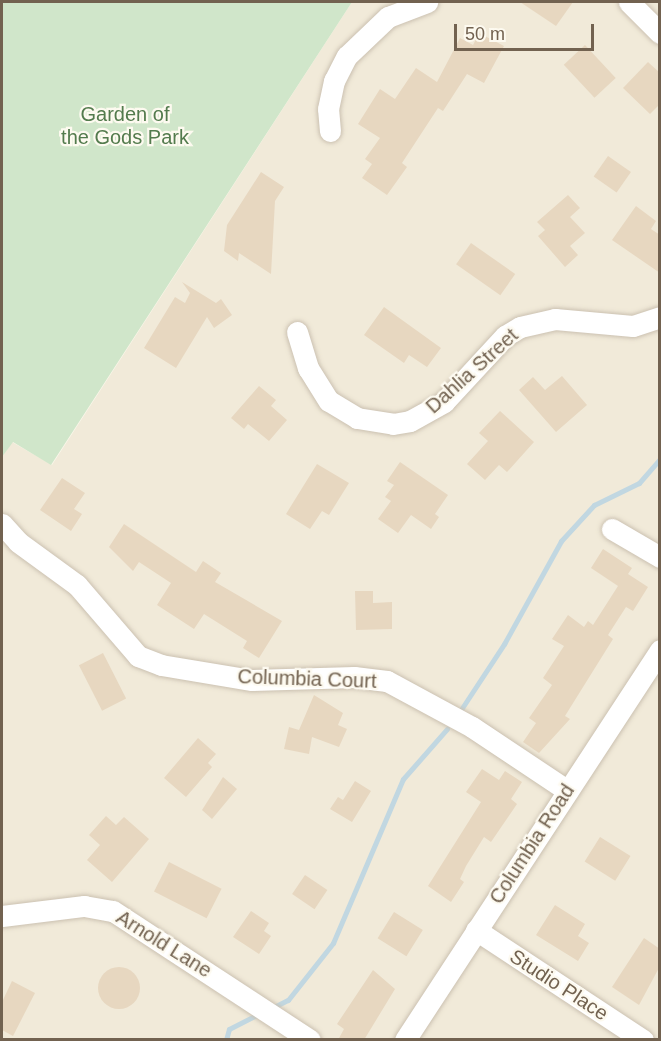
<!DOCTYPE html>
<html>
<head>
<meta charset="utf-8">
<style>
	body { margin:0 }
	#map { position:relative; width:661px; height:1041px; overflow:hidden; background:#faf7ea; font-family:Helvetica,sans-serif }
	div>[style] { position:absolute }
	.residential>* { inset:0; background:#f1ead9 }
	.green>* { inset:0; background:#d0e6ca }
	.stream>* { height:5px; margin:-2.5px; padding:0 2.5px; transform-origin:2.5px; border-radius:2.5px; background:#c1d7e1 }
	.building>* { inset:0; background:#e7d7c0; transform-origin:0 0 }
	.round { border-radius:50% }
	.roads { filter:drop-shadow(0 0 2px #cbc1b1) drop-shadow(0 0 2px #cbc1b1) }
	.minor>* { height:21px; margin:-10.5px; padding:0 10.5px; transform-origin:10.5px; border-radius:10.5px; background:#fff }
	span { translate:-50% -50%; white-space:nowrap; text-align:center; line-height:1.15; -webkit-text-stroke:4.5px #fdfaf0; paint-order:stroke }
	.park-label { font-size:20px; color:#537b4d }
	.street-label { font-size:20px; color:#726250 }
	.frame { position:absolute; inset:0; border:3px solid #726250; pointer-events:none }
	.scale { position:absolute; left:454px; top:24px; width:140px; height:27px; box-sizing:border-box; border:3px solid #726250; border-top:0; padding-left:8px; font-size:18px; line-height:21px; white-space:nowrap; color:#726250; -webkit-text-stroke:4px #fdfaf0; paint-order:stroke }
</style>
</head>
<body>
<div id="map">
	<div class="residential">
		<div style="clip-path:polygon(352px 2px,659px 2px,659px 1039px,2px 1040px,2px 457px,12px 442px,52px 465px)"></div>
	</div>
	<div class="green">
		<div style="clip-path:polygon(2px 2px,352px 2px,51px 465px,13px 442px,2px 457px)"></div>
	</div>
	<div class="stream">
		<div style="left:462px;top:708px;width:77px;rotate:-56.7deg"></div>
		<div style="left:504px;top:644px;width:118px;rotate:-61deg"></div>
		<div style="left:561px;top:541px;width:49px;rotate:-47.5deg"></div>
		<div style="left:594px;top:505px;width:50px;rotate:-26.1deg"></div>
		<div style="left:639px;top:483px;width:32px;rotate:-49deg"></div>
		<div style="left:272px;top:1008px;width:18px;rotate:-27deg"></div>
		<div style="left:288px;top:1000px;width:73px;rotate:-51.7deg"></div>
		<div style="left:333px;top:943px;width:178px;rotate:-66.9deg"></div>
		<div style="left:403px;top:779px;width:67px;rotate:-48.7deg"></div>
		<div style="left:226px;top:1040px;width:11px;rotate:-75deg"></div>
		<div style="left:229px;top:1029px;width:31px;rotate:-27deg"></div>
	</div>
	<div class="building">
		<div style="clip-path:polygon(520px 2px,573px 2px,556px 26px)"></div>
		<div style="clip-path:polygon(479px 33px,504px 46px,484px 83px,467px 74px,443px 111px,438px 108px,402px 163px,407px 167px,387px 195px,362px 178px,372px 164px,365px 159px,380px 138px,358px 124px,380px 89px,395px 99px,416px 68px,437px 82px,460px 38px,473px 45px)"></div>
		<div style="left:585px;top:45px;width:45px;height:29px;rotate:47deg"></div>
		<div style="clip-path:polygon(648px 62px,660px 73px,660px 104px,650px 114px,623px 88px)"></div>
		<div style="left:608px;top:156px;width:28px;height:25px;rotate:35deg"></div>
		<div style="clip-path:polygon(261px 172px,284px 187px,275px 201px,271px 274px,239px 253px,238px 261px,224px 251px,227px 225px)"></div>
		<div style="clip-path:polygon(568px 195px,580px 208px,570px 217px,585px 233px,570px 246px,578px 255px,565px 267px,538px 236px,545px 230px,537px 222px)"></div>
		<div style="clip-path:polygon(636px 206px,656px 221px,651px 229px,660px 235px,660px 273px,612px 240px)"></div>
		<div style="left:471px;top:243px;width:54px;height:26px;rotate:35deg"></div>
		<div style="clip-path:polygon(182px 282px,216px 303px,221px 299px,232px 315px,214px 328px,207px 317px,176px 368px,144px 348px,175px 297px,185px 303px,190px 293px)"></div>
		<div style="clip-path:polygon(384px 307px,441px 348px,427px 367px,409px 355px,404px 363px,364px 335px)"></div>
		<div style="clip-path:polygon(562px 376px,587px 405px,556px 432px,519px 390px,533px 377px,545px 390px)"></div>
		<div style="clip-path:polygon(259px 386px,276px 400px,271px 406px,287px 420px,269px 441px,248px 424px,244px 429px,231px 418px)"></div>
		<div style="clip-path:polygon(500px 411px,534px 442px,507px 472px,499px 465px,485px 480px,467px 464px,488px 441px,479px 433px)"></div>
		<div style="clip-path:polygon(400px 462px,448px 495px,435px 514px,439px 517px,431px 529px,411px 515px,398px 533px,378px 519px,391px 501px,385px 497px,394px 485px,387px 481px)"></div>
		<div style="clip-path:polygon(317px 464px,349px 483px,329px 515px,322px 511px,310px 529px,286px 514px)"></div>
		<div style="clip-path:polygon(62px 478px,85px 493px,74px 509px,82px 514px,71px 531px,40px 510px)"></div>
		<div style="clip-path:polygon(124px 524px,196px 572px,203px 561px,221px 573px,215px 582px,282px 621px,259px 658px,243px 648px,247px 641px,204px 614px,194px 629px,157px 605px,171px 583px,139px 562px,133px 571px,109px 547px)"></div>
		<div style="clip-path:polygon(603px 549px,632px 568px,628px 574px,648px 587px,633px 611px,626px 607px,608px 635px,613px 639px,565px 716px,570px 719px,539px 753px,523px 742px,536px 723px,529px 718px,552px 685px,543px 678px,564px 646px,552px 639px,568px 615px,584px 627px,588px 621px,593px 625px,618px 586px,591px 568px)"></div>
		<div style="clip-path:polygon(355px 591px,373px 591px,373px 603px,392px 602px,392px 629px,356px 630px)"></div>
		<div style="left:103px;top:653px;width:51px;height:27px;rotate:63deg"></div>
		<div style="clip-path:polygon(314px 695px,343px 713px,338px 725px,347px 729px,339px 747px,312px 737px,309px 754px,284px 749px,289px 727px,299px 730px)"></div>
		<div style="clip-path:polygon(198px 738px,216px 754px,208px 763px,212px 767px,186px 797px,164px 778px)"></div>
		<div style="clip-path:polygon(482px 769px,499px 780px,505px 771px,522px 782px,511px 799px,517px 804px,491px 842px,484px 837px,466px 866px,460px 879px,464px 882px,451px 902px,428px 886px,481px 802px,466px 792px)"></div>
		<div style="clip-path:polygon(223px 777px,237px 789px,212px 819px,202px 810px)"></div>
		<div style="clip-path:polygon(355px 781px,371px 791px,352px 822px,330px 809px,338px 797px,343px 800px)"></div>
		<div style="clip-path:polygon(106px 816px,116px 825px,124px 817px,149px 839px,112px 882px,87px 860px,100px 845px,89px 835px)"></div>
		<div style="left:600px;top:837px;width:36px;height:29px;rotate:32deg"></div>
		<div style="left:169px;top:862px;width:59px;height:33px;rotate:27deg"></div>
		<div style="left:305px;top:875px;width:27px;height:23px;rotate:34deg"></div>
		<div style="clip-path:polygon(555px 905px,585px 924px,578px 936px,589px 943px,578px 961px,536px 935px)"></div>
		<div style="clip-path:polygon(251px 911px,269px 923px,264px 931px,271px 936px,259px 954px,233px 937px)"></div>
		<div style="left:394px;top:912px;width:34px;height:31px;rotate:32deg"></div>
		<div style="clip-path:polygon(644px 938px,660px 949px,660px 966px,639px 1005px,612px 987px)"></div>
		<div class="round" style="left:98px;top:967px;width:42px;height:42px"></div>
		<div style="clip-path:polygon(373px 970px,395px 989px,364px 1040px,338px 1040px,344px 1029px,337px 1024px)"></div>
		<div style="clip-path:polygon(12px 981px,35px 993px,13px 1036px,2px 1030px,2px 1002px)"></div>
	</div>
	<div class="roads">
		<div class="minor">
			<div style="left:629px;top:2px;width:44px;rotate:45deg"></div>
			<div style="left:330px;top:131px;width:22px;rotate:-95deg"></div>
			<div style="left:328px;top:109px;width:29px;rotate:-78deg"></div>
			<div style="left:334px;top:81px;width:28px;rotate:-63deg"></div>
			<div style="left:347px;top:56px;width:57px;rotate:-43.6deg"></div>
			<div style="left:388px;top:17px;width:42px;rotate:-21deg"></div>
			<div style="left:297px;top:332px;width:38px;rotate:73deg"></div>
			<div style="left:308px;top:368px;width:39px;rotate:58deg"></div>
			<div style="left:329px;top:401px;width:33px;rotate:31deg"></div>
			<div style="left:357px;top:418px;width:36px;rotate:9deg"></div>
			<div style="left:393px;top:424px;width:17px;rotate:-10deg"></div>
			<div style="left:410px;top:421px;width:39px;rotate:-29deg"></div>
			<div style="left:444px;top:402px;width:90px;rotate:-47.3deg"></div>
			<div style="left:505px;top:336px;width:17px;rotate:-31deg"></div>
			<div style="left:520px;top:327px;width:36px;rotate:-13deg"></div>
			<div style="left:555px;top:319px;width:78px;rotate:5.1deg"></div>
			<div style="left:633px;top:326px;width:28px;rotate:-18deg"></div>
			<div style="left:2px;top:524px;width:24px;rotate:48deg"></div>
			<div style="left:18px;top:542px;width:73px;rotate:36.1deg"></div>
			<div style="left:77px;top:585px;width:94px;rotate:49.3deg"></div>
			<div style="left:138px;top:656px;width:25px;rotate:21deg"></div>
			<div style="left:161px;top:665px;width:92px;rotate:9.4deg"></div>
			<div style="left:252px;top:680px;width:102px;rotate:-1.7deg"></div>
			<div style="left:354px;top:677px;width:33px;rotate:7deg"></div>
			<div style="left:387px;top:681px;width:97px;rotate:28.4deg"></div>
			<div style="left:472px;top:727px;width:115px;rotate:33.7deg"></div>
			<div style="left:612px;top:529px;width:56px;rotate:30.3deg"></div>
			<div style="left:2px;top:916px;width:83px;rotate:-7deg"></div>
			<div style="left:84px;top:906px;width:29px;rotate:10deg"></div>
			<div style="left:113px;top:911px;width:235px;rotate:33.2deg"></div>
			<div style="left:476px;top:930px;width:200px;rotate:33.4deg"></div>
			<div style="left:405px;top:1040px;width:466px;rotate:-56.8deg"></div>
		</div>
	</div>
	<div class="park-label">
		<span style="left:125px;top:126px">Garden of<br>the Gods Park</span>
	</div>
	<div class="street-label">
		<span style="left:472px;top:371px;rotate:-42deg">Dahlia Street</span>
		<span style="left:307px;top:679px;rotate:2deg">Columbia Court</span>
		<span style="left:532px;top:844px;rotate:-57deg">Columbia Road</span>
		<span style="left:164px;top:944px;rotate:32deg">Arnold Lane</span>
		<span style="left:559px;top:985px;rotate:33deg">Studio Place</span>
	</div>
	<div class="frame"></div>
	<div class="scale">50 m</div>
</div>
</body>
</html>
